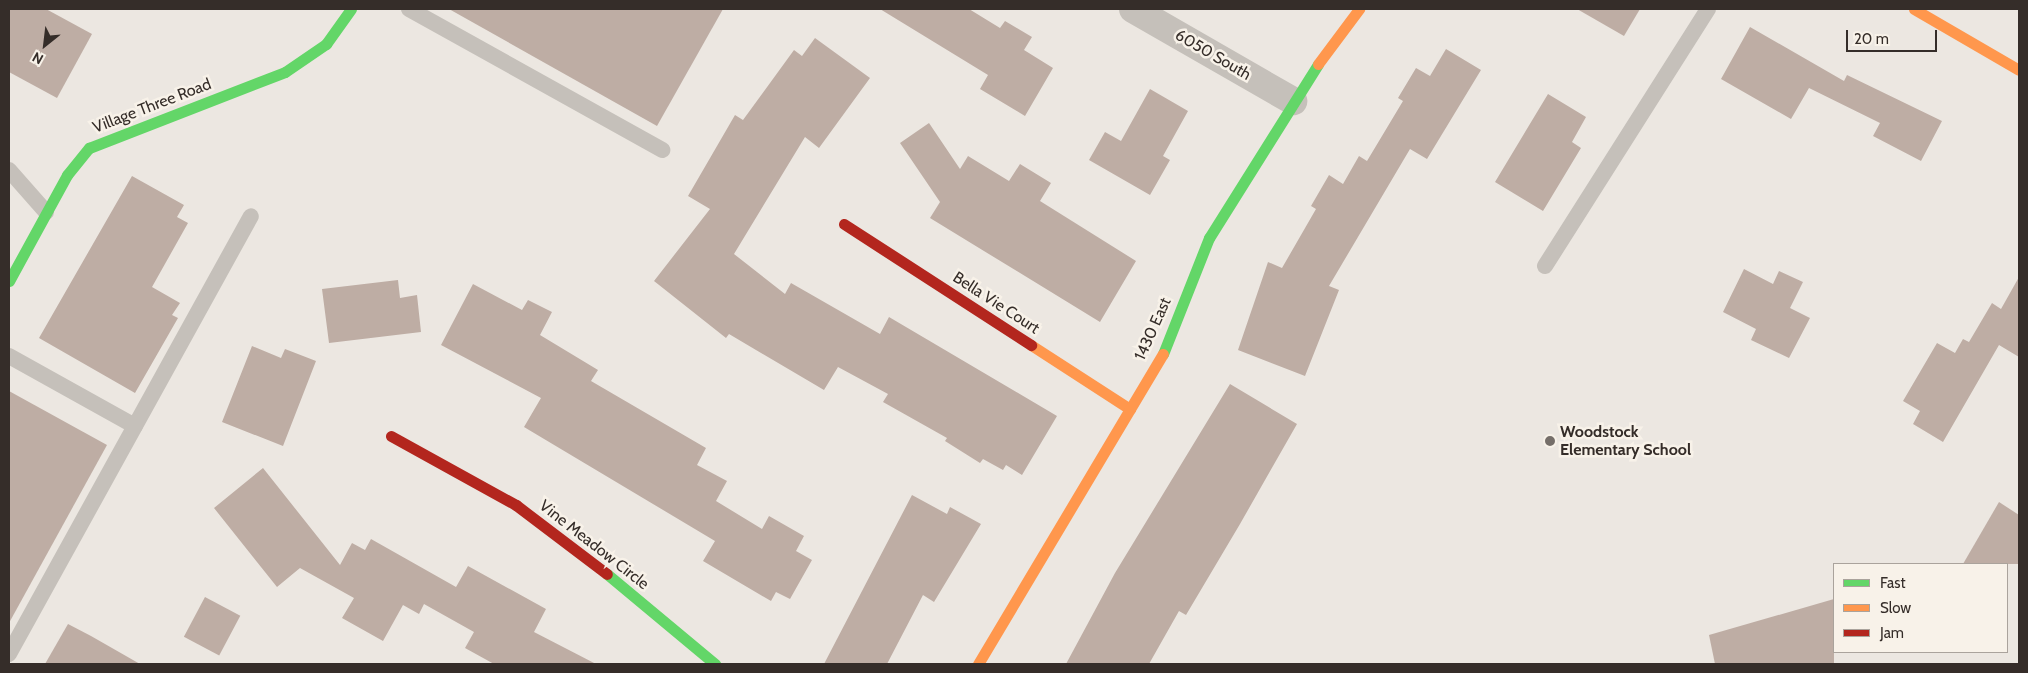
<!DOCTYPE html>
<html>
<head>
<meta charset="utf-8">
<style>
	body { margin:0 }
	#map { position:relative; width:2028px; height:673px; overflow:hidden; background:#ece7e1; font-family:Cabin,sans-serif }
	div>[style] { position:absolute }
	.building>* { inset:0; background:#beada4; transform-origin:0 0 }
	.lane>* { height:16px; margin:-8px; padding:0 8px; transform-origin:8px; border-radius:8px; background:#c5c0ba }
	.street>* { height:28px; margin:-14px; padding:0 14px; transform-origin:14px; border-radius:14px; background:#c5c0ba }
	.fast>* { height:11px; margin:-5.5px; padding:0 5.5px; transform-origin:5.5px; border-radius:5.5px; background:#63d668 }
	.slow>* { height:11px; margin:-5.5px; padding:0 5.5px; transform-origin:5.5px; border-radius:5.5px; background:#ff974d }
	.jam>* { height:11px; margin:-5.5px; padding:0 5.5px; transform-origin:5.5px; border-radius:5.5px; background:#b3261e }
	.dots>* { width:14px; height:14px; translate:-50% -50%; box-sizing:border-box; border:2px solid #f8f2e9; border-radius:50% }
	span { translate:-50% -50%; white-space:nowrap; text-align:center; line-height:1.15; -webkit-text-stroke:5px #f8f2e9; paint-order:stroke }
	.street-label { font-size:16px; color:#352d29 }
	.poi-label { font-size:16px; color:#352d29; font-weight:700 }
	.left { translate:0 -50%; text-align:left }
	.frame { position:absolute; inset:0; border:10px solid #352d29; pointer-events:none }
	.legend { position:absolute; left:1833px; top:563px; width:175px; height:90px; box-sizing:border-box; background:#f8f2e9; border:1px solid #aaa39c; margin:0; padding:6px 9px; list-style:none; font-size:15px; color:#352d29 }
	.legend li { display:flex; align-items:center; gap:10px; height:25px }
	.legend b { width:25px; border:1px solid #aaa39c }
	.north { position:absolute; left:20px; top:20px; width:50px; height:50px; -webkit-text-stroke:4px #f8f2e9; paint-order:stroke; rotate:209deg; font-size:14px; font-weight:700; line-height:20px; text-align:center; color:#352d29 }
	.north::after { content:''; display:block; margin:auto; width:18px; height:22px; background:#352d29; clip-path:polygon(50% 0,100% 100%,50% 72%,0 100%) }
	.scale { position:absolute; left:1846px; top:30px; width:91px; height:22px; box-sizing:border-box; border:2px solid #352d29; border-top:0; padding-left:6px; font-size:15px; line-height:18px; white-space:nowrap; color:#352d29; -webkit-text-stroke:4px #f8f2e9; paint-order:stroke }
</style>
</head>
<body>
<div id="map">
	<div class="building">
		<div style="clip-path:polygon(9px 9px,46px 9px,92px 34px,57px 98px,9px 72px)"></div>
		<div style="clip-path:polygon(449px 9px,723px 9px,657px 126px)"></div>
		<div style="clip-path:polygon(880px 9px,969px 9px,1000px 28px,1005px 21px,1032px 37px,1024px 50px,1053px 68px,1025px 116px,980px 89px,988px 75px)"></div>
		<div style="clip-path:polygon(1577px 9px,1640px 9px,1624px 36px)"></div>
		<div style="clip-path:polygon(1750px 27px,1844px 81px,1847px 75px,1942px 121px,1921px 161px,1873px 136px,1880px 123px,1809px 88px,1791px 119px,1721px 79px)"></div>
		<div style="clip-path:polygon(815px 38px,870px 78px,819px 148px,805px 137px,734px 254px,785px 294px,791px 283px,880px 334px,889px 317px,1057px 416px,1022px 475px,1006px 465px,1003px 470px,983px 459px,980px 463px,945px 441px,947px 438px,883px 402px,888px 394px,838px 367px,824px 390px,729px 334px,726px 338px,654px 281px,710px 209px,688px 196px,735px 115px,743px 120px,794px 50px,802px 56px)"></div>
		<div style="clip-path:polygon(1446px 49px,1481px 70px,1427px 159px,1410px 149px,1329px 286px,1339px 290px,1305px 376px,1238px 350px,1268px 262px,1282px 268px,1316px 209px,1311px 206px,1329px 175px,1343px 184px,1359px 156px,1367px 161px,1403px 101px,1398px 98px,1416px 68px,1430px 76px)"></div>
		<div style="clip-path:polygon(1150px 89px,1188px 111px,1163px 156px,1170px 160px,1150px 195px,1089px 160px,1105px 132px,1121px 141px)"></div>
		<div style="clip-path:polygon(1548px 94px,1586px 117px,1572px 142px,1581px 148px,1543px 211px,1495px 182px)"></div>
		<div style="clip-path:polygon(929px 123px,960px 169px,968px 156px,1009px 181px,1020px 164px,1051px 183px,1040px 201px,1136px 261px,1100px 322px,930px 218px,940px 202px,900px 143px)"></div>
		<div style="clip-path:polygon(132px 176px,184px 205px,177px 217px,188px 223px,152px 287px,180px 303px,172px 315px,178px 318px,135px 393px,39px 338px)"></div>
		<div style="clip-path:polygon(1744px 269px,1773px 284px,1779px 271px,1803px 282px,1790px 308px,1810px 318px,1789px 358px,1751px 340px,1756px 329px,1723px 312px)"></div>
		<div style="clip-path:polygon(2019px 277px,2019px 357px,1999px 345px,1943px 442px,1913px 424px,1920px 411px,1903px 401px,1937px 343px,1955px 353px,1963px 339px,1969px 342px,1992px 303px,2001px 309px)"></div>
		<div style="clip-path:polygon(398px 280px,400px 298px,417px 295px,421px 332px,329px 343px,322px 289px)"></div>
		<div style="clip-path:polygon(473px 284px,522px 310px,528px 300px,552px 312px,540px 335px,598px 370px,591px 381px,706px 448px,697px 465px,727px 481px,716px 501px,762px 529px,769px 516px,804px 536px,796px 551px,812px 560px,790px 599px,776px 592px,771px 601px,703px 561px,715px 541px,524px 427px,541px 398px,441px 345px)"></div>
		<div style="clip-path:polygon(252px 346px,281px 358px,285px 349px,316px 361px,283px 446px,222px 422px)"></div>
		<div style="clip-path:polygon(1230px 384px,1297px 424px,1240px 524px,1186px 615px,1179px 611px,1149px 664px,1066px 664px,1115px 573px)"></div>
		<div style="clip-path:polygon(9px 391px,107px 445px,9px 623px)"></div>
		<div style="clip-path:polygon(263px 468px,340px 565px,352px 543px,365px 550px,371px 539px,456px 587px,468px 566px,546px 609px,534px 632px,596px 664px,494px 664px,465px 648px,474px 632px,424px 604px,419px 614px,403px 605px,383px 641px,342px 618px,354px 598px,300px 568px,277px 587px,214px 508px)"></div>
		<div style="clip-path:polygon(912px 495px,947px 514px,950px 507px,981px 524px,934px 602px,923px 595px,887px 664px,824px 664px)"></div>
		<div style="clip-path:polygon(1999px 502px,2019px 515px,2019px 564px,1963px 564px)"></div>
		<div style="left:205px;top:597px;width:40px;height:45px;rotate:28deg"></div>
		<div style="clip-path:polygon(1834px 599px,1834px 664px,1715px 664px,1709px 635px)"></div>
		<div style="clip-path:polygon(68px 624px,91px 636px,140px 664px,45px 664px)"></div>
	</div>
	<div class="lane">
		<div style="left:409px;top:9px;width:290px;rotate:29.1deg"></div>
		<div style="left:9px;top:170px;width:56px;rotate:48.6deg"></div>
		<div style="left:1545px;top:266px;width:304px;rotate:-57.6deg"></div>
		<div style="left:9px;top:356px;width:144px;rotate:29.1deg"></div>
		<div style="left:9px;top:654px;width:500px;rotate:-61.08deg"></div>
	</div>
	<div class="street">
		<div style="left:1133px;top:9px;width:185px;rotate:29.9deg"></div>
	</div>
	<div class="fast">
		<div style="left:9px;top:281px;width:121px;rotate:-61.3deg"></div>
		<div style="left:67px;top:175px;width:35px;rotate:-51deg"></div>
		<div style="left:89px;top:148px;width:210px;rotate:-21.2deg"></div>
		<div style="left:285px;top:72px;width:50px;rotate:-34.3deg"></div>
		<div style="left:326px;top:44px;width:43px;rotate:-54.5deg"></div>
		<div style="left:1163px;top:354px;width:125px;rotate:-68.4deg"></div>
		<div style="left:1209px;top:238px;width:205px;rotate:-57.9deg"></div>
		<div style="left:607px;top:574px;width:141px;rotate:39.8deg"></div>
	</div>
	<div class="slow">
		<div style="left:1914px;top:9px;width:121px;rotate:30.2deg"></div>
		<div style="left:1318px;top:64px;width:69px;rotate:-53.3deg"></div>
		<div style="left:1031px;top:345px;width:118px;rotate:32.9deg"></div>
		<div style="left:978px;top:664px;width:361px;rotate:-59.2deg"></div>
	</div>
	<div class="jam">
		<div style="left:844px;top:224px;width:223px;rotate:32.9deg"></div>
		<div style="left:391px;top:436px;width:143px;rotate:28.9deg"></div>
		<div style="left:516px;top:505px;width:114px;rotate:37.2deg"></div>
	</div>
	<div class="dots">
		<div style="left:1550px;top:441px;background:#756e69"></div>
	</div>
	<div class="street-label">
		<span style="left:1213px;top:55px;rotate:30deg">6050 South</span>
		<span style="left:152px;top:106px;rotate:-21deg">Village Three Road</span>
		<span style="left:996px;top:303px;rotate:33deg">Bella Vie Court</span>
		<span style="left:1153px;top:329px;rotate:-66deg">1430 East</span>
		<span style="left:594px;top:545px;rotate:38deg">Vine Meadow Circle</span>
	</div>
	<div class="poi-label">
		<span class="left" style="left:1560px;top:441px">Woodstock<br>Elementary School</span>
	</div>
	<div class="frame"></div>
	<ul class="legend">
	<li><b style="height:6px;background:#63d668"></b>Fast</li>
	<li><b style="height:6px;background:#ff974d"></b>Slow</li>
	<li><b style="height:6px;background:#b3261e"></b>Jam</li>
	</ul>
	<div class="north">N</div>
	<div class="scale">20 m</div>
</div>
</body>
</html>
